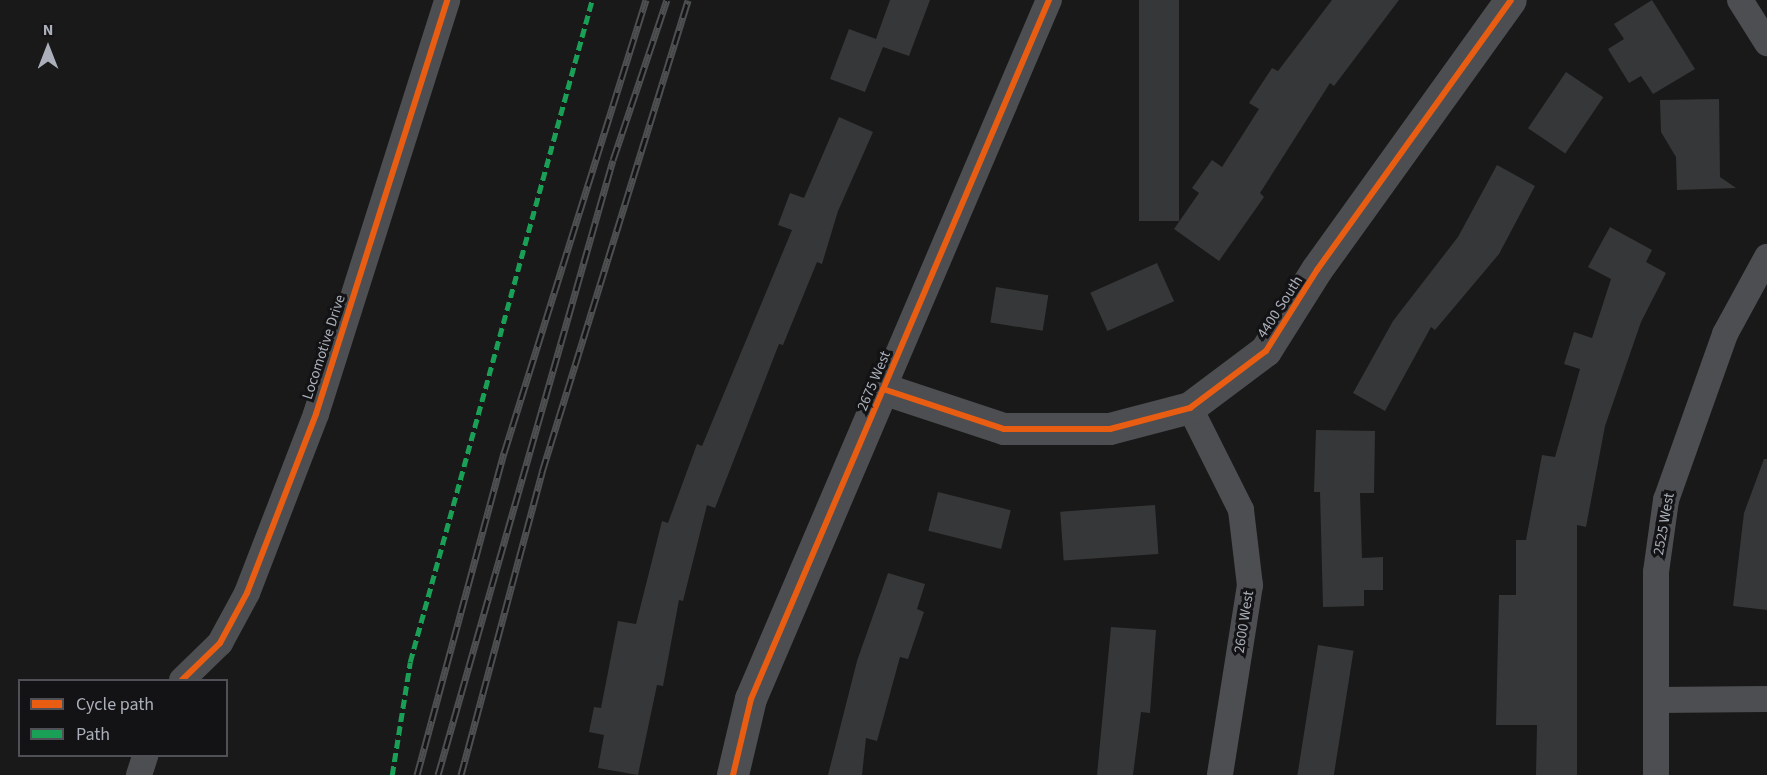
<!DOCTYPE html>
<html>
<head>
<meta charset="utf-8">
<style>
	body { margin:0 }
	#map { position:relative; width:1767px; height:775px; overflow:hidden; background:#191919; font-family:"Source Sans 3",sans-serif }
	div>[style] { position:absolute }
	.building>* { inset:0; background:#363738; transform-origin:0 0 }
	.minor>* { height:26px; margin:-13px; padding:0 13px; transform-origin:13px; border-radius:13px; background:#4d4e51 }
	.tertiary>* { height:32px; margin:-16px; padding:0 16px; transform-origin:16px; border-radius:16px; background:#4d4e51 }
	.rail>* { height:7px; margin-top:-3.5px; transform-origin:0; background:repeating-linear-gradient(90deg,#131315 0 14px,#4d4f50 0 28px); box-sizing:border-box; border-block:2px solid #4d4f50 }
	.quiet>* { height:4.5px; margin-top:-2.25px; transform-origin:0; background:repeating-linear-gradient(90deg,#1a9f57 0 9px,transparent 0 13.5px) }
	.cycleway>* { height:6px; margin:-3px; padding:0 3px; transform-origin:3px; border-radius:3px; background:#e95d12 }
	span { translate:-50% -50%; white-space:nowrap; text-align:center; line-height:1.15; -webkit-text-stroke:6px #131315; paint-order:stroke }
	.street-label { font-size:15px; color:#aaafb9 }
	.legend { position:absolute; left:18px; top:679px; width:210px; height:78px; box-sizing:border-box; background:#131315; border:2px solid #4f5157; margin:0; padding:8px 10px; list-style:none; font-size:18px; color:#aaafb9 }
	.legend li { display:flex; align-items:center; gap:12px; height:30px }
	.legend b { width:30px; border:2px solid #4f5157 }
	.north { position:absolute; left:18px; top:18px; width:60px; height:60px; -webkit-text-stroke:4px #131315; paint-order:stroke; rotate:0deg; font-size:16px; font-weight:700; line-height:24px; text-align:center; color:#aaafb9 }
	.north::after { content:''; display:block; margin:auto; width:21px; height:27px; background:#aaafb9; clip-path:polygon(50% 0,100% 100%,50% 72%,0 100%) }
</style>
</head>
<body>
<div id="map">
	<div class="building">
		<div style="clip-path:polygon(890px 0,930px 0,909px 56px,883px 47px,865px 92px,830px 79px,849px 29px,876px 39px)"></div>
		<div style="left:1139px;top:0;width:40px;height:221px"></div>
		<div style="clip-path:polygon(1332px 0,1399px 0,1334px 86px,1330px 83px,1260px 193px,1264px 197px,1219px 261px,1174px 229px,1199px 193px,1192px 188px,1212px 160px,1222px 167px,1259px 109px,1249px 103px,1272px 68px,1278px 71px)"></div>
		<div style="clip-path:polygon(1652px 0,1695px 69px,1653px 94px,1641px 76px,1629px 83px,1608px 49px,1624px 39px,1614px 24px)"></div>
		<div style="left:1566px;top:72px;width:45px;height:68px;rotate:34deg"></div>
		<div style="clip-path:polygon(1719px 99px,1720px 177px,1736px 188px,1677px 190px,1676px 157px,1661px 132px,1660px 100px)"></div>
		<div style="clip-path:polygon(839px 117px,873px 132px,838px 211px,822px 264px,817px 262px,783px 345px,779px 344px,715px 508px,707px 505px,683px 601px,679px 600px,663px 686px,657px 685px,638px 775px,598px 768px,604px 735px,589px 732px,594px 707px,601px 708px,618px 621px,636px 624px,662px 521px,668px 523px,697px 444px,702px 446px,792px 230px,778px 225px,790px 193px,804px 198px)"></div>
		<div style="clip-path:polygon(1497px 165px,1535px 186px,1499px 254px,1435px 330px,1431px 327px,1385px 411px,1353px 393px,1393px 321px,1458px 237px)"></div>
		<div style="clip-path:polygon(1610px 227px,1652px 250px,1646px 262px,1666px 273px,1641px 322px,1605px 426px,1586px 527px,1577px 525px,1577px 775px,1536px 775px,1537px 725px,1496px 725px,1499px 595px,1516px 595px,1516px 540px,1526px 540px,1542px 455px,1555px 457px,1580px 369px,1564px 364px,1574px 332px,1592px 338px,1611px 279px,1588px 267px)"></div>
		<div style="left:1157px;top:263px;width:42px;height:73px;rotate:66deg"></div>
		<div style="left:996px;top:287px;width:53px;height:36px;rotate:9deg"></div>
		<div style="clip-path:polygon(1316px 430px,1375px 431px,1374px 493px,1360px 493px,1362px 558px,1383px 557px,1383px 590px,1364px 590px,1364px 606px,1323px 607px,1320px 492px,1314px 492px)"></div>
		<div style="clip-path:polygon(1764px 459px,1767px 459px,1767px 610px,1733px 606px,1744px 513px)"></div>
		<div style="left:938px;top:492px;width:75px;height:40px;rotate:14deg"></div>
		<div style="left:1155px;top:505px;width:49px;height:95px;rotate:86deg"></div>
		<div style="clip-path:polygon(888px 573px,925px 584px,917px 609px,924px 612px,908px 659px,900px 657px,877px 741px,866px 738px,862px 775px,828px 775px,857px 661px)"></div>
		<div style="clip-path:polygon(1111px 627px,1156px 630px,1150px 713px,1141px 712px,1133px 775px,1097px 775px)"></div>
		<div style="left:1318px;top:645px;width:36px;height:132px;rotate:9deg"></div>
	</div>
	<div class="minor">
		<div style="left:1740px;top:0;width:51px;rotate:57.9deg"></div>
		<div style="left:883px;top:389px;width:423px;rotate:-66.9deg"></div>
		<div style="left:1190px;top:408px;width:114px;rotate:63.4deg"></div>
		<div style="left:1241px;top:510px;width:76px;rotate:83.2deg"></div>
		<div style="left:1250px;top:585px;width:192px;rotate:99deg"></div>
		<div style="left:182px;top:680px;width:53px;rotate:-44.2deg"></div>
		<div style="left:220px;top:643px;width:57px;rotate:-61.6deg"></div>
		<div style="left:247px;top:593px;width:192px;rotate:-68.9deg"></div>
		<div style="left:316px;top:414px;width:434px;rotate:-72.4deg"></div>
		<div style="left:1656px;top:700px;width:111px;rotate:-0.5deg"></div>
		<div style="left:139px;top:775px;width:20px;rotate:-72deg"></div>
		<div style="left:1656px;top:775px;width:203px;rotate:-90deg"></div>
		<div style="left:1656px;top:572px;width:73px;rotate:-82.1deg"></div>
		<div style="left:1666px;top:500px;width:176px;rotate:-70.4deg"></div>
		<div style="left:1725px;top:334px;width:88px;rotate:-61.4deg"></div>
	</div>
	<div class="tertiary">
		<div style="left:733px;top:775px;width:78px;rotate:-76.7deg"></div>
		<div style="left:751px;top:699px;width:337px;rotate:-66.9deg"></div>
		<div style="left:883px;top:389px;width:127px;rotate:18.3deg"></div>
		<div style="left:1004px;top:429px;width:106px"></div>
		<div style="left:1110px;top:429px;width:83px;rotate:-14.7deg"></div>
		<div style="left:1190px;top:408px;width:95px;rotate:-36.9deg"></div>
		<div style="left:1266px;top:351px;width:96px;rotate:-57.8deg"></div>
		<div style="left:1317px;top:270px;width:332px;rotate:-54.3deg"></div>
	</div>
	<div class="rail">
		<div style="left:417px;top:775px;width:334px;rotate:-74.9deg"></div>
		<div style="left:504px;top:453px;width:475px;rotate:-72.6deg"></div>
		<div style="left:438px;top:775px;width:639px;rotate:-74.12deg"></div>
		<div style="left:613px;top:160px;width:169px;rotate:-71.4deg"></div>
		<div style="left:461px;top:775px;width:314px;rotate:-75deg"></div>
		<div style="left:542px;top:472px;width:494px;rotate:-72.8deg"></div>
	</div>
	<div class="quiet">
		<div style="left:392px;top:775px;width:114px;rotate:-80.9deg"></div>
		<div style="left:410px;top:662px;width:687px;rotate:-74.63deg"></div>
	</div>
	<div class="cycleway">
		<div style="left:883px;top:389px;width:127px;rotate:18.3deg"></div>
		<div style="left:1004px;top:429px;width:106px"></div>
		<div style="left:1110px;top:429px;width:83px;rotate:-14.7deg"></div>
		<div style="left:1190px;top:408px;width:95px;rotate:-36.9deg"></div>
		<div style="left:1266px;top:351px;width:96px;rotate:-57.8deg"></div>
		<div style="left:1317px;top:270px;width:332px;rotate:-54.3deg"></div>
		<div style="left:182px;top:680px;width:53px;rotate:-44.2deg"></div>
		<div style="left:220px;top:643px;width:57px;rotate:-61.6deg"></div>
		<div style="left:247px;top:593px;width:192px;rotate:-68.9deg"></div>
		<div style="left:316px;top:414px;width:434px;rotate:-72.4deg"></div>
		<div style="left:733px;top:775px;width:78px;rotate:-76.7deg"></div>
		<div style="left:751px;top:699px;width:760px;rotate:-66.91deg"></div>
	</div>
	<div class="street-label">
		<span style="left:1280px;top:307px;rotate:-57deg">4400 South</span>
		<span style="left:324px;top:347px;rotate:-72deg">Locomotive Drive</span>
		<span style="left:874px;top:381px;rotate:-67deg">2675 West</span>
		<span style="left:1664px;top:524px;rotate:-80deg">2525 West</span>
		<span style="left:1244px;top:622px;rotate:-81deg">2600 West</span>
	</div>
	<ul class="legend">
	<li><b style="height:8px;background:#e95d12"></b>Cycle path</li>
	<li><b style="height:8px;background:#1a9f57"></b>Path</li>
	</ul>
	<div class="north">N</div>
</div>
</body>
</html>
